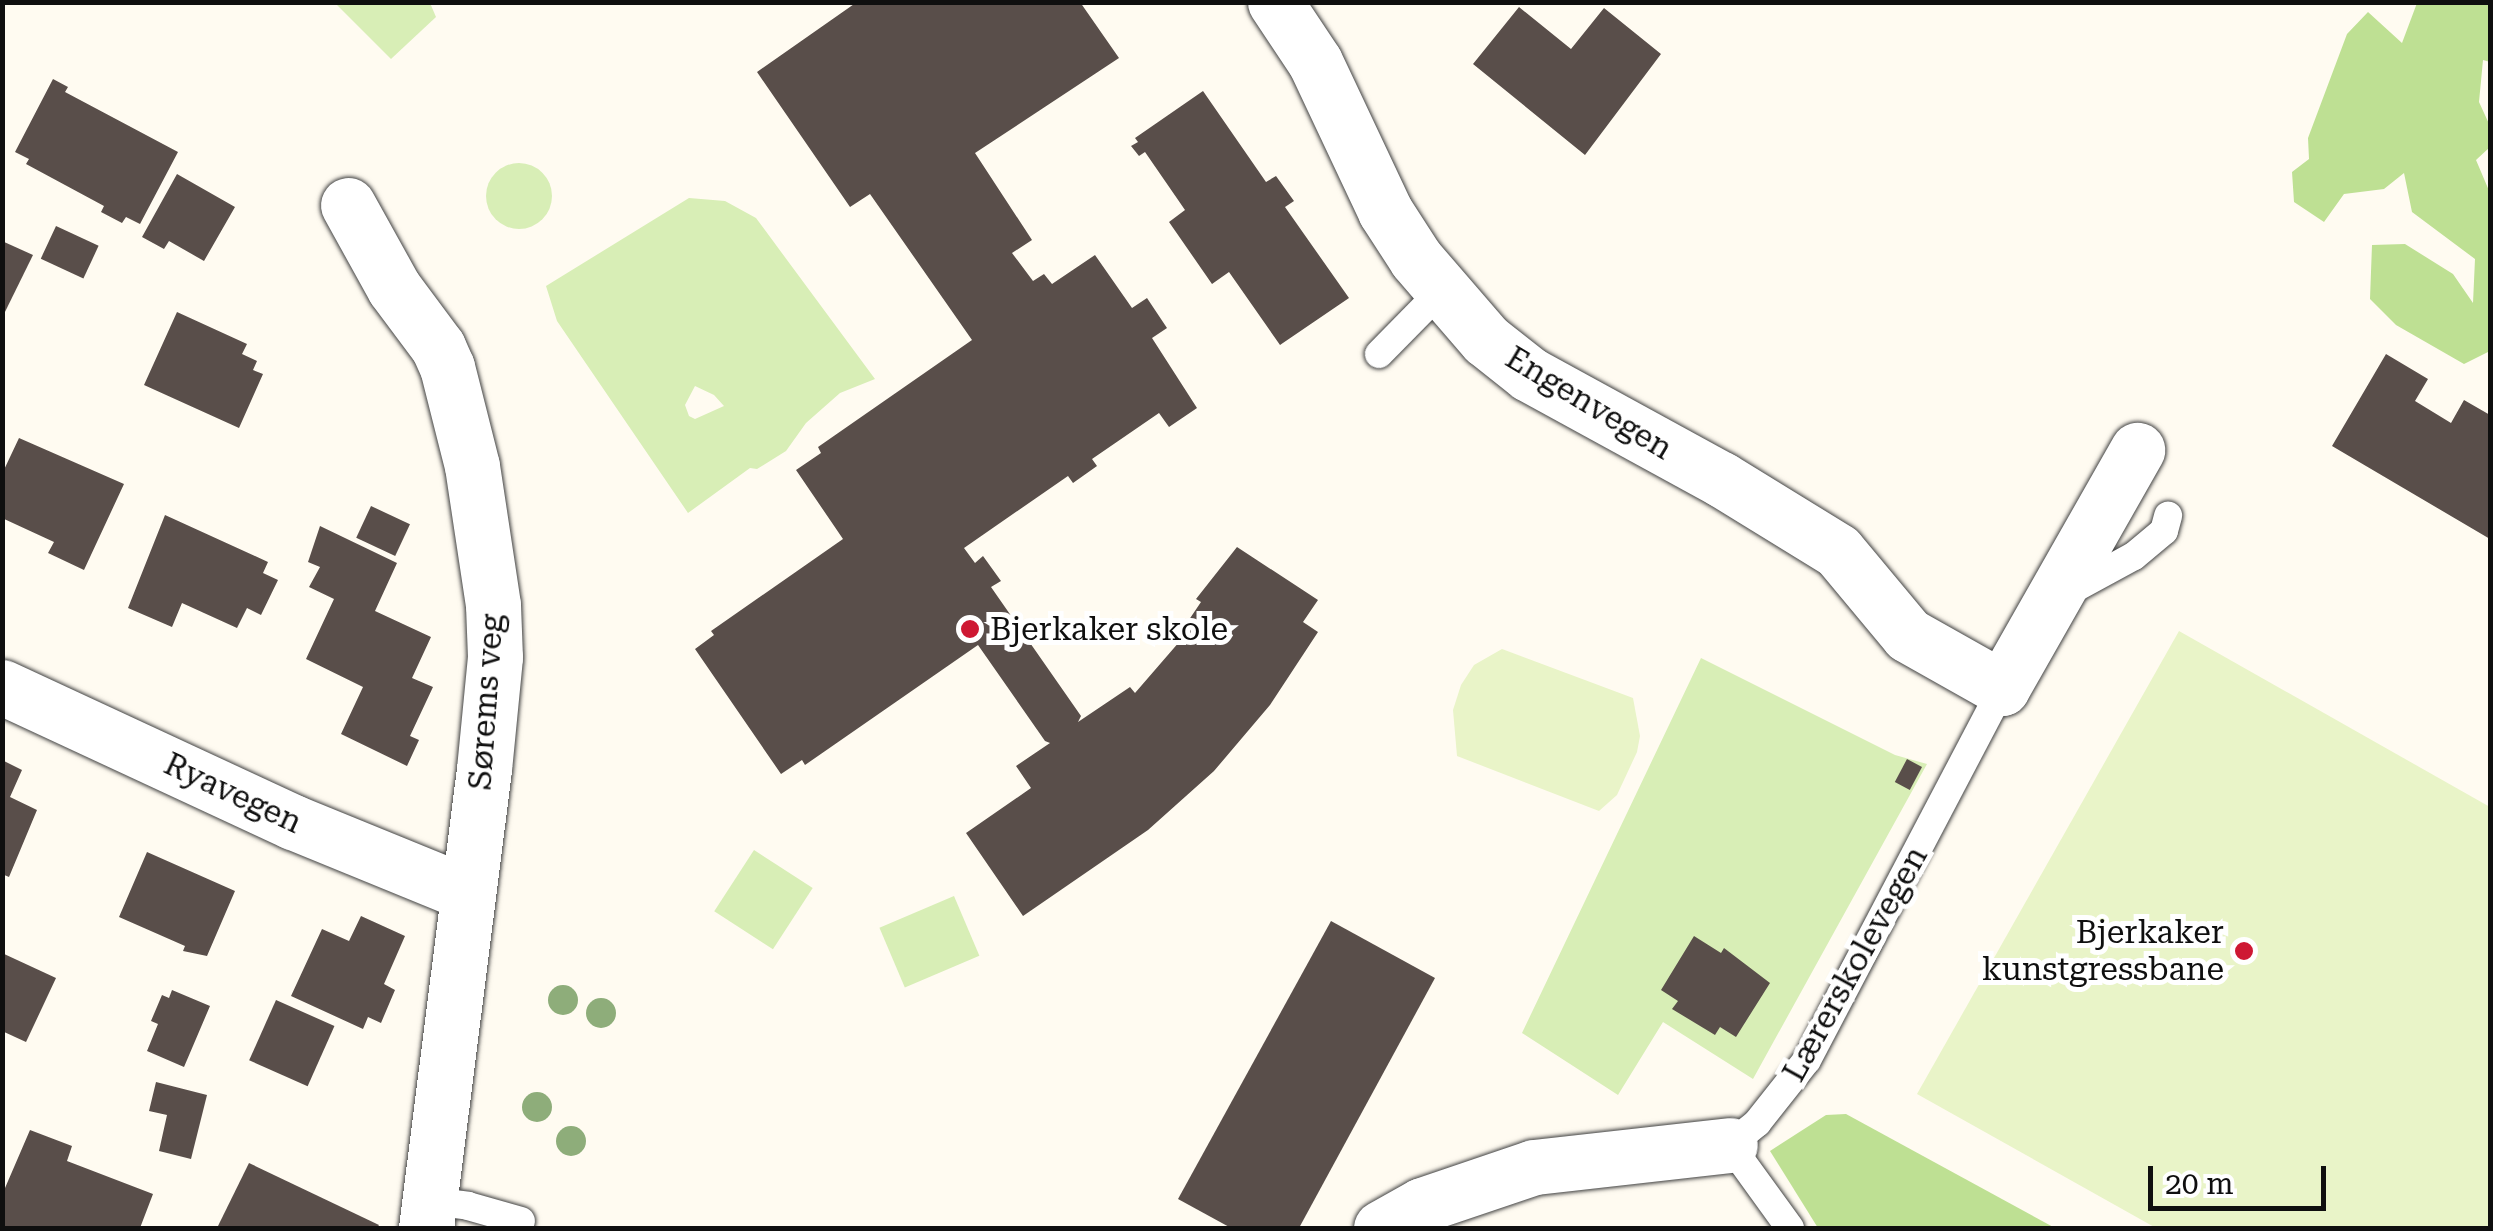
<!DOCTYPE html>
<html>
<head>
<meta charset="utf-8">
<style>
	body { margin:0 }
	#map { position:relative; width:2493px; height:1231px; overflow:hidden; background:#fffbf1; font-family:"Roboto Serif",serif }
	div>[style] { position:absolute }
	.green>* { inset:0; background:#d8eeb6; transform-origin:0 0 }
	.round { border-radius:50% }
	.forest>* { inset:0; background:#bee093 }
	.pitch>* { inset:0; background:#e9f4c8 }
	.building>* { inset:0; background:#594e4a; transform-origin:0 0 }
	.roads { filter:drop-shadow(0 0 2px #424242) drop-shadow(0 0 2px #424242) }
	.service>* { height:28px; margin:-14px; padding:0 14px; transform-origin:14px; border-radius:14px; background:#fff }
	.minor>* { height:55px; margin:-27.5px; padding:0 27.5px; transform-origin:27.5px; border-radius:27.5px; background:#fff }
	.trees>* { width:30px; height:30px; margin:-15px; border-radius:50%; background:#8ead7a }
	.dots>* { width:28px; height:28px; translate:-50% -50%; box-sizing:border-box; border:5px solid #fff; border-radius:50% }
	span { translate:-50% -50%; white-space:nowrap; text-align:center; line-height:1.15; -webkit-text-stroke:10px #fff; paint-order:stroke }
	.street-label { font-size:32px; color:#0f0f0f }
	.poi-label { font-size:32px; color:#0f0f0f }
	.left { translate:0 -50%; text-align:left }
	.right { translate:-100% -50%; text-align:right }
	.frame { position:absolute; inset:0; border:5px solid #0f0f0f; pointer-events:none }
	.scale { position:absolute; left:2148px; top:1166px; width:178px; height:45px; box-sizing:border-box; border:5px solid #0f0f0f; border-top:0; padding-left:12px; font-size:30px; line-height:35px; white-space:nowrap; color:#0f0f0f; -webkit-text-stroke:8px #fff; paint-order:stroke }
</style>
</head>
<body>
<div id="map">
	<div class="green">
		<div style="clip-path:polygon(335px 3px,430px 3px,436px 17px,391px 59px)"></div>
		<div class="round" style="left:486px;top:163px;width:66px;height:66px"></div>
		<div style="clip-path:polygon(evenodd,689px 198px,725px 201px,756px 218px,875px 379px,840px 393px,806px 423px,786px 451px,757px 469px,750px 468px,688px 513px,557px 321px,546px 286px,689px 198px,695px 386px,714px 395px,724px 406px,695px 419px,689px 416px,685px 405px,695px 386px)"></div>
		<div style="clip-path:polygon(1701px 658px,1895px 755px,1927px 764px,1753px 1079px,1663px 1022px,1618px 1095px,1522px 1033px)"></div>
		<div style="left:754px;top:850px;width:70px;height:73px;rotate:33deg"></div>
		<div style="left:954px;top:896px;width:65px;height:81px;rotate:67deg"></div>
	</div>
	<div class="forest">
		<div style="clip-path:polygon(2417px 3px,2490px 3px,2490px 62px,2483px 60px,2479px 102px,2490px 126px,2490px 147px,2476px 160px,2490px 193px,2490px 351px,2464px 364px,2396px 325px,2370px 299px,2372px 245px,2405px 244px,2453px 274px,2473px 303px,2475px 259px,2412px 212px,2404px 173px,2384px 189px,2344px 194px,2324px 222px,2294px 202px,2292px 172px,2309px 159px,2308px 138px,2347px 34px,2368px 12px,2402px 43px)"></div>
		<div style="clip-path:polygon(1846px 1114px,2055px 1228px,1818px 1228px,1770px 1151px,1826px 1115px)"></div>
	</div>
	<div class="pitch">
		<div style="clip-path:polygon(2179px 631px,2490px 807px,2490px 1228px,2156px 1228px,1917px 1094px)"></div>
		<div style="clip-path:polygon(1502px 649px,1633px 698px,1640px 736px,1637px 752px,1617px 795px,1599px 811px,1457px 756px,1453px 710px,1461px 685px,1474px 665px)"></div>
	</div>
	<div class="building">
		<div style="clip-path:polygon(857px 2px,1080px 2px,1119px 58px,975px 153px,1032px 240px,1012px 253px,1033px 281px,1044px 274px,1052px 284px,1095px 255px,1132px 308px,1147px 298px,1167px 328px,1152px 338px,1197px 408px,1169px 427px,1159px 413px,1092px 459px,1097px 466px,1073px 483px,1068px 476px,964px 548px,975px 563px,983px 556px,1001px 581px,991px 587px,1081px 716px,1078px 722px,1130px 687px,1135px 693px,1180px 641px,1176px 639px,1201px 602px,1196px 599px,1237px 547px,1318px 600px,1303px 622px,1318px 632px,1270px 705px,1214px 771px,1148px 830px,1023px 916px,966px 833px,1031px 788px,1016px 766px,1050px 743px,1045px 741px,978px 645px,805px 765px,802px 760px,781px 774px,695px 649px,714px 635px,711px 631px,843px 539px,796px 470px,821px 453px,818px 447px,972px 340px,870px 194px,850px 207px,757px 72px)"></div>
		<div style="clip-path:polygon(1519px 7px,1571px 49px,1604px 8px,1661px 54px,1585px 155px,1473px 64px)"></div>
		<div style="clip-path:polygon(53px 79px,68px 87px,65px 92px,178px 152px,140px 224px,126px 217px,122px 223px,101px 212px,104px 206px,26px 164px,29px 159px,15px 152px)"></div>
		<div style="clip-path:polygon(1203px 91px,1266px 182px,1276px 176px,1294px 201px,1285px 207px,1349px 298px,1280px 345px,1229px 272px,1212px 284px,1169px 222px,1185px 210px,1145px 152px,1139px 156px,1131px 146px,1138px 142px,1135px 138px)"></div>
		<div style="clip-path:polygon(177px 174px,235px 207px,204px 261px,169px 241px,164px 249px,142px 237px)"></div>
		<div style="left:56px;top:226px;width:47px;height:36px;rotate:25deg"></div>
		<div style="clip-path:polygon(2px 241px,33px 255px,2px 318px)"></div>
		<div style="clip-path:polygon(177px 312px,247px 344px,242px 354px,257px 361px,253px 370px,263px 374px,239px 428px,144px 385px)"></div>
		<div style="clip-path:polygon(2386px 354px,2428px 379px,2415px 401px,2451px 423px,2464px 400px,2490px 415px,2490px 539px,2332px 446px)"></div>
		<div style="clip-path:polygon(19px 438px,124px 484px,84px 570px,48px 553px,54px 542px,2px 518px,2px 474px)"></div>
		<div style="left:371px;top:506px;width:43px;height:35px;rotate:25deg"></div>
		<div style="clip-path:polygon(165px 515px,268px 562px,263px 573px,278px 580px,261px 615px,247px 608px,237px 628px,182px 603px,172px 627px,128px 608px)"></div>
		<div style="clip-path:polygon(320px 526px,397px 563px,375px 611px,431px 637px,412px 678px,433px 687px,410px 736px,419px 740px,407px 766px,341px 734px,363px 687px,306px 659px,334px 599px,309px 587px,320px 567px,308px 562px)"></div>
		<div style="left:1907px;top:759px;width:17px;height:26px;rotate:28deg"></div>
		<div style="clip-path:polygon(2px 760px,22px 770px,10px 797px,37px 810px,9px 877px,2px 874px)"></div>
		<div style="clip-path:polygon(147px 852px,235px 891px,207px 956px,183px 951px,185px 946px,119px 917px)"></div>
		<div style="clip-path:polygon(361px 916px,405px 936px,384px 984px,395px 990px,381px 1023px,368px 1017px,363px 1029px,291px 996px,322px 929px,349px 941px)"></div>
		<div style="clip-path:polygon(1331px 921px,1435px 978px,1299px 1228px,1231px 1228px,1178px 1199px)"></div>
		<div style="clip-path:polygon(1694px 936px,1721px 953px,1724px 948px,1770px 983px,1736px 1037px,1720px 1027px,1715px 1035px,1672px 1009px,1678px 1001px,1661px 990px)"></div>
		<div style="clip-path:polygon(2px 953px,56px 978px,26px 1042px,2px 1031px)"></div>
		<div style="clip-path:polygon(172px 990px,210px 1006px,184px 1067px,147px 1051px,158px 1024px,151px 1021px,162px 995px,169px 998px)"></div>
		<div style="left:276px;top:1000px;width:64px;height:66px;rotate:24deg"></div>
		<div style="clip-path:polygon(156px 1082px,207px 1095px,191px 1159px,159px 1151px,167px 1115px,149px 1111px)"></div>
		<div style="clip-path:polygon(30px 1130px,72px 1146px,67px 1161px,153px 1194px,140px 1228px,2px 1228px,2px 1195px)"></div>
		<div style="clip-path:polygon(249px 1163px,379px 1225px,377px 1228px,217px 1228px)"></div>
	</div>
	<div class="roads">
		<div class="service">
			<div style="left:1379px;top:354px;width:90px;rotate:-45.5deg"></div>
			<div style="left:2066px;top:593px;width:77px;rotate:-28.6deg"></div>
			<div style="left:2134px;top:556px;width:39px;rotate:-40deg"></div>
			<div style="left:2164px;top:531px;width:16px;rotate:-75deg"></div>
			<div style="left:430px;top:1201px;width:38px;rotate:7deg"></div>
			<div style="left:468px;top:1206px;width:55px;rotate:15.8deg"></div>
			<div style="left:1790px;top:1228px;width:102px;rotate:-125.9deg"></div>
			<div style="left:1730px;top:1145px;width:35px;rotate:-39deg"></div>
			<div style="left:1757px;top:1123px;width:80px;rotate:-51.6deg"></div>
			<div style="left:1807px;top:1060px;width:420px;rotate:-62.3deg"></div>
		</div>
		<div class="minor">
			<div style="left:1275px;top:2px;width:72px;rotate:56.3deg"></div>
			<div style="left:1315px;top:62px;width:165px;rotate:64.8deg"></div>
			<div style="left:1385px;top:211px;width:57px;rotate:57.1deg"></div>
			<div style="left:1416px;top:259px;width:107px;rotate:49.2deg"></div>
			<div style="left:1486px;top:340px;width:55px;rotate:38.3deg"></div>
			<div style="left:1529px;top:374px;width:219px;rotate:28.7deg"></div>
			<div style="left:1721px;top:479px;width:137px;rotate:31.6deg"></div>
			<div style="left:1838px;top:551px;width:109px;rotate:50.2deg"></div>
			<div style="left:1908px;top:635px;width:108px;rotate:29.4deg"></div>
			<div style="left:2002px;top:688px;width:274px;rotate:-60.4deg"></div>
			<div style="left:348px;top:205px;width:95px;rotate:61deg"></div>
			<div style="left:394px;top:288px;width:74px;rotate:53.3deg"></div>
			<div style="left:438px;top:347px;width:22px;rotate:66deg"></div>
			<div style="left:447px;top:367px;width:102px;rotate:75.8deg"></div>
			<div style="left:472px;top:466px;width:141px;rotate:81.4deg"></div>
			<div style="left:493px;top:605px;width:52px;rotate:87.8deg"></div>
			<div style="left:495px;top:657px;width:113px;rotate:95.6deg"></div>
			<div style="left:484px;top:769px;width:463px;rotate:97.2deg"></div>
			<div style="left:2px;top:687px;width:321px;rotate:24.9deg"></div>
			<div style="left:293px;top:822px;width:188px;rotate:22.2deg"></div>
			<div style="left:1381px;top:1228px;width:47px;rotate:-29.3deg"></div>
			<div style="left:1422px;top:1205px;width:118px;rotate:-18.7deg"></div>
			<div style="left:1534px;top:1167px;width:197px;rotate:-6.4deg"></div>
		</div>
	</div>
	<div class="trees">
		<div style="left:563px;top:1000px"></div>
		<div style="left:601px;top:1013px"></div>
		<div style="left:537px;top:1107px"></div>
		<div style="left:571px;top:1141px"></div>
	</div>
	<div class="dots">
		<div style="left:970px;top:629px;background:#ce1833"></div>
		<div style="left:2244px;top:951px;background:#ce1833"></div>
	</div>
	<div class="street-label">
		<span style="left:1589px;top:403px;rotate:31deg">Engenvegen</span>
		<span style="left:486px;top:702px;rotate:-86deg">Sørems veg</span>
		<span style="left:233px;top:793px;rotate:25deg">Ryavegen</span>
		<span style="left:1855px;top:964px;rotate:-61deg">Lærerskolevegen</span>
	</div>
	<div class="poi-label">
		<span class="left" style="left:990px;top:629px">Bjerkaker skole</span>
		<span class="right" style="left:2224px;top:951px">Bjerkaker<br>kunstgressbane</span>
	</div>
	<div class="frame"></div>
	<div class="scale">20 m</div>
</div>
</body>
</html>
